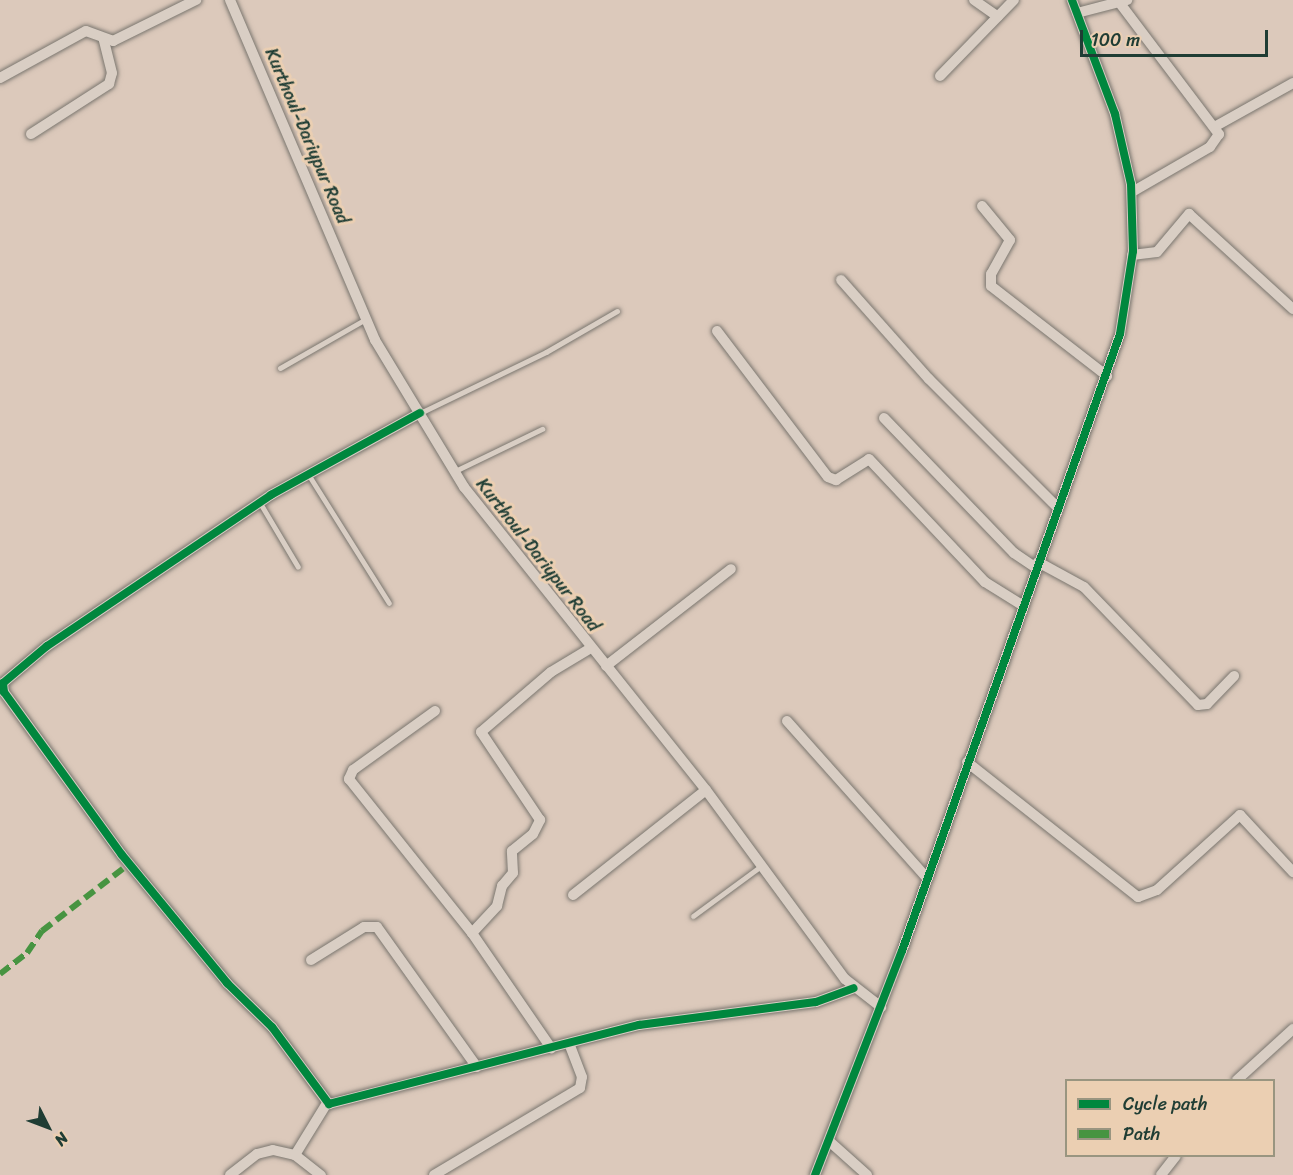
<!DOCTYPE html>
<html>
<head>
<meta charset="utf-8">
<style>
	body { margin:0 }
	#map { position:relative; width:1293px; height:1175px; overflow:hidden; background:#dcc9bb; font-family:Sriracha,sans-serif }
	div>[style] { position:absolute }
	.roads { filter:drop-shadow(0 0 2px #7a766f) drop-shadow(0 0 2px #7a766f) }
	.service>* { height:5px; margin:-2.5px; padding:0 2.5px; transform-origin:2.5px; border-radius:2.5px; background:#d9cec4 }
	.minor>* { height:10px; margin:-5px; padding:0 5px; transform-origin:5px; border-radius:5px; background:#d9cec4 }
	.quiet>* { height:6px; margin-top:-3px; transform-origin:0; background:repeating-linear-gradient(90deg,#479441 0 12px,transparent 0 18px) }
	.cycleway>* { height:8px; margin:-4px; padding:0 4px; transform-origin:4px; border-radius:4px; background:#00873e }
	span { translate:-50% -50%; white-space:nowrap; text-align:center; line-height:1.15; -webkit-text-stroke:6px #ebcfb2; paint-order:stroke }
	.street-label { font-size:18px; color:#1f3d34 }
	.legend { position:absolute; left:1065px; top:1079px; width:210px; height:78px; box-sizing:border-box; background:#ebcfb2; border:2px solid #999580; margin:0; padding:8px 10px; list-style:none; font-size:18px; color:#1f3d34 }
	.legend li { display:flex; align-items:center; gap:12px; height:30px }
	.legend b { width:30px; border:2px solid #999580 }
	.north { position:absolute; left:18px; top:1097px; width:60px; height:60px; -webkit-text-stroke:4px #ebcfb2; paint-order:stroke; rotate:132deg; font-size:16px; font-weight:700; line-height:24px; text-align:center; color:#1f3d34 }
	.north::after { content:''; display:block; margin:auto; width:21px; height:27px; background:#1f3d34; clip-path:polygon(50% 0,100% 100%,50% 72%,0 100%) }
	.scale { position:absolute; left:1080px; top:30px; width:188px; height:27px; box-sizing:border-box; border:3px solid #1f3d34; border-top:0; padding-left:8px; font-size:18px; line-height:21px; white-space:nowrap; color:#1f3d34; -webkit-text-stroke:4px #ebcfb2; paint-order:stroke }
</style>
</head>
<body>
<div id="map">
	<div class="roads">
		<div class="service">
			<div style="left:280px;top:368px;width:99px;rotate:-29.7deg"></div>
			<div style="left:420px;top:413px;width:140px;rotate:-25.8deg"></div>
			<div style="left:546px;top:352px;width:82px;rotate:-30deg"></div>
			<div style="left:455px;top:471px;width:97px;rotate:-25.8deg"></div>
			<div style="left:308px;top:474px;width:152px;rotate:57.9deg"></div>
			<div style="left:260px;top:503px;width:74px;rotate:59.3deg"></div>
			<div style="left:693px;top:916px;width:84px;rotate:-36.3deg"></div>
		</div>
		<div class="minor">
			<div style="left:230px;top:0;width:370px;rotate:66.9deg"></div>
			<div style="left:375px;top:340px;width:172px;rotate:58.8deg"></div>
			<div style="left:464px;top:487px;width:388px;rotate:51.4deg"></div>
			<div style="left:706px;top:790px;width:235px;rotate:53.7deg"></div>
			<div style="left:845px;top:979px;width:46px;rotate:37.9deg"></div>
			<div style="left:974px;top:0;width:29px;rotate:35deg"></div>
			<div style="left:1119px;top:2px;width:166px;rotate:52.9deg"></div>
			<div style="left:1219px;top:134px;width:16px;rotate:125deg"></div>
			<div style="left:1210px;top:147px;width:90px;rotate:150deg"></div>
			<div style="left:1077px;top:13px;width:52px;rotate:-14.6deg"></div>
			<div style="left:940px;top:76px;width:106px;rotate:-45.8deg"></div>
			<div style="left:0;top:78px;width:98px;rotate:-28.7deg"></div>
			<div style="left:86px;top:31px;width:29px;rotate:20deg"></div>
			<div style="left:113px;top:41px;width:93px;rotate:-26.3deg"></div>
			<div style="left:1216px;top:126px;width:88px;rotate:-29.2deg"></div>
			<div style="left:31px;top:134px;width:93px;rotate:-32.7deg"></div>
			<div style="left:109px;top:84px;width:11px;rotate:-75deg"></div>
			<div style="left:112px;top:73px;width:34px;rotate:-104deg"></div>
			<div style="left:982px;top:206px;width:44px;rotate:50.5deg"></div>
			<div style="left:1010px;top:240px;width:39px;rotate:119deg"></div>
			<div style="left:991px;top:274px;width:12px;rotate:90deg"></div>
			<div style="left:991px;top:286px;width:147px;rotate:37.8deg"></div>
			<div style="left:1132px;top:255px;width:25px;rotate:-7deg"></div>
			<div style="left:1157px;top:252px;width:50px;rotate:-49.9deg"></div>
			<div style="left:1189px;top:214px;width:141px;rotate:42.4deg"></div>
			<div style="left:841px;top:280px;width:132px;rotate:48.4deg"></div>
			<div style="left:929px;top:379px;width:181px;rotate:45deg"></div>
			<div style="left:717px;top:331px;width:183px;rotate:52.8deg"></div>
			<div style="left:828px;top:477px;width:9px;rotate:21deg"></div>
			<div style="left:836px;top:480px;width:39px;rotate:-32deg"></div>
			<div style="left:869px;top:459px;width:169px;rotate:46.7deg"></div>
			<div style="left:985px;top:582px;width:44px;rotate:31.9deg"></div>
			<div style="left:420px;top:413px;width:170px;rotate:151.2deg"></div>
			<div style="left:271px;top:495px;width:270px;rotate:146deg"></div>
			<div style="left:47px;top:646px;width:57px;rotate:139.9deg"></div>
			<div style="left:3px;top:683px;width:9px;rotate:84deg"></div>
			<div style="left:4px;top:692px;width:201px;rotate:54.1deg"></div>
			<div style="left:122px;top:855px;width:166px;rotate:50.6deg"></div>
			<div style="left:227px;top:983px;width:63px;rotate:44.4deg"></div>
			<div style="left:272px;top:1027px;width:96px;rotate:53.5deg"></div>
			<div style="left:329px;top:1104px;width:320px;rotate:-14.3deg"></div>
			<div style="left:639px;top:1025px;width:178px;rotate:-7.4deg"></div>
			<div style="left:816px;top:1002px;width:40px;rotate:-20.2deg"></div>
			<div style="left:884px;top:418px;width:187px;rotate:46.1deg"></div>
			<div style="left:1014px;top:553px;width:27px;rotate:34deg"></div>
			<div style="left:1038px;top:562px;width:52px;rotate:28.5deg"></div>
			<div style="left:1084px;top:587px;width:164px;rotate:46deg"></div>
			<div style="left:1198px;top:705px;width:9px;rotate:-6deg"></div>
			<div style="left:1207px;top:704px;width:39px;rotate:-46deg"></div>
			<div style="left:606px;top:666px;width:158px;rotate:-37.8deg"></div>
			<div style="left:435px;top:711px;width:101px;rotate:144.3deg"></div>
			<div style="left:353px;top:770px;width:10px;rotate:114deg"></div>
			<div style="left:349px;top:779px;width:197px;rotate:51.4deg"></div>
			<div style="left:472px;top:933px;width:140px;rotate:55.5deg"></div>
			<div style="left:787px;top:721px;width:210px;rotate:48.3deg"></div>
			<div style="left:967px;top:762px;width:218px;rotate:38.3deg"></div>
			<div style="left:1138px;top:897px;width:20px;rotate:-20deg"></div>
			<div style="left:1157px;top:890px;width:112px;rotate:-42.1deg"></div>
			<div style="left:1240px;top:815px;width:78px;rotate:47.1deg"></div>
			<div style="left:573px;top:895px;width:169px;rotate:-38.3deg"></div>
			<div style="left:472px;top:933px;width:37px;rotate:-47deg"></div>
			<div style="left:497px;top:906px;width:21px;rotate:-76deg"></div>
			<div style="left:502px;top:886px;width:17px;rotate:-50deg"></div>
			<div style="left:513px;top:873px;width:22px;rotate:-93deg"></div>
			<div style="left:512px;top:851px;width:27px;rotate:-39deg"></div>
			<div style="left:533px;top:834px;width:16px;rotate:-63deg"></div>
			<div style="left:540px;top:820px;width:106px;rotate:-123.8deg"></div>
			<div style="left:481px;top:732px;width:92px;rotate:-40.6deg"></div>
			<div style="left:551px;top:672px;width:47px;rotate:-31deg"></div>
			<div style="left:311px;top:960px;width:62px;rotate:-31.9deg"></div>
			<div style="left:364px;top:927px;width:13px"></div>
			<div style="left:377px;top:927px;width:172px;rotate:54.5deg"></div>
			<div style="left:1237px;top:1080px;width:76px;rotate:-42.3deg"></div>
			<div style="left:829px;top:1141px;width:51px;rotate:41.8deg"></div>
			<div style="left:295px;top:1155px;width:61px;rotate:-58.4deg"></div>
			<div style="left:230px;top:1175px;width:34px;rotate:-38deg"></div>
			<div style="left:257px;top:1154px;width:16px;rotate:-14deg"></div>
			<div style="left:273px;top:1150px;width:23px;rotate:13deg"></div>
			<div style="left:295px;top:1155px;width:33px;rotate:38deg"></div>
			<div style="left:434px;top:1175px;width:170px;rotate:-30.8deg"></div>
			<div style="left:580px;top:1088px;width:11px;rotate:-80deg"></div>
			<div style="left:582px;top:1077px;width:36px;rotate:-111deg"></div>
			<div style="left:815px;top:1175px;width:240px;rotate:-68.8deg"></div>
			<div style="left:902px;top:951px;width:654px;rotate:-70.54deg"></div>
			<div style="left:1120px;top:334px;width:84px;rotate:-81.1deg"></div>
			<div style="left:1133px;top:251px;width:67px;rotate:-91.7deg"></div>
			<div style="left:1131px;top:184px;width:72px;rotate:-102.9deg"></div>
			<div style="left:1115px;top:114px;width:122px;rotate:-110.7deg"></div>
			<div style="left:1161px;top:1175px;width:24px;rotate:-52deg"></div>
		</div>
	</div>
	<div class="quiet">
		<div style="left:0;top:974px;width:34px;rotate:-38deg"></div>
		<div style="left:27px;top:953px;width:27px;rotate:-56deg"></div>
		<div style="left:42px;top:931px;width:110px;rotate:-37.6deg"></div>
	</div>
	<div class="cycleway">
		<div style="left:420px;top:413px;width:170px;rotate:151.2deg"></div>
		<div style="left:271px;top:495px;width:270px;rotate:146deg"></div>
		<div style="left:47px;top:646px;width:57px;rotate:139.9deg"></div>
		<div style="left:3px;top:683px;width:9px;rotate:84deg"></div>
		<div style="left:4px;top:692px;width:201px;rotate:54.1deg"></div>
		<div style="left:122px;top:855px;width:166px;rotate:50.6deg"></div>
		<div style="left:227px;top:983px;width:63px;rotate:44.4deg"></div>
		<div style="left:272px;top:1027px;width:96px;rotate:53.5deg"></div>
		<div style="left:329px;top:1104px;width:320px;rotate:-14.3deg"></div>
		<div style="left:639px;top:1025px;width:178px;rotate:-7.4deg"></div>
		<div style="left:816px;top:1002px;width:40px;rotate:-20.2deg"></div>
		<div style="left:815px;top:1175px;width:240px;rotate:-68.8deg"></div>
		<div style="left:902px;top:951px;width:654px;rotate:-70.54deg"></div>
		<div style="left:1120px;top:334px;width:84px;rotate:-81.1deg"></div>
		<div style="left:1133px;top:251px;width:67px;rotate:-91.7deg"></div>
		<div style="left:1131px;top:184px;width:72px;rotate:-102.9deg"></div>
		<div style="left:1115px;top:114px;width:122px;rotate:-110.7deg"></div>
	</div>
	<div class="street-label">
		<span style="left:307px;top:136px;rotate:67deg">Kurthoul-Dariypur Road</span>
		<span style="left:538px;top:555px;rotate:52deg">Kurthoul-Dariypur Road</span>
	</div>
	<ul class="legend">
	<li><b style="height:8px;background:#00873e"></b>Cycle path</li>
	<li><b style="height:8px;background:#479441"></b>Path</li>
	</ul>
	<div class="north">N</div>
	<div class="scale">100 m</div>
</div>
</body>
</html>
